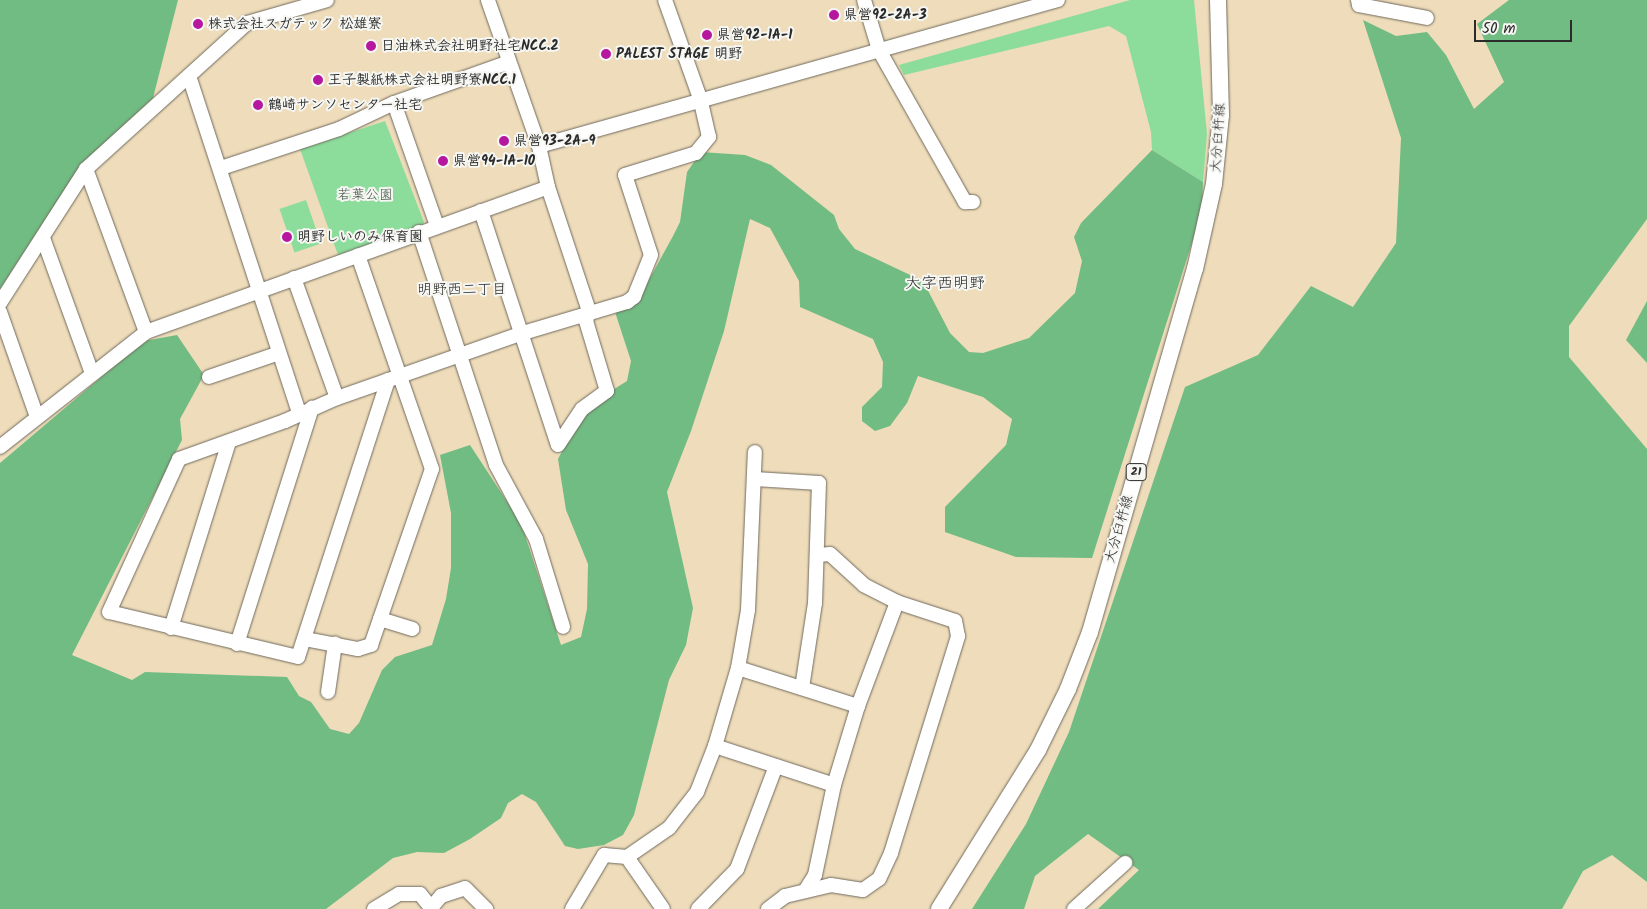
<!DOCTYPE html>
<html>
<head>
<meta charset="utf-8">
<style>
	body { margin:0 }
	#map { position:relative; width:1647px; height:909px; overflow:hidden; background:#eedcba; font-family:Kalam,"Klee One",sans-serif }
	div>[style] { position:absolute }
	.green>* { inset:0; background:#8cdc9b; transform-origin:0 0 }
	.forest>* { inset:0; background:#71bc83 }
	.roads { filter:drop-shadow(0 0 1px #6f695d) drop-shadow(0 0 1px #6f695d) }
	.minor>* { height:14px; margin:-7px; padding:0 7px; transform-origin:7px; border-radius:7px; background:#fff }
	.major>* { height:16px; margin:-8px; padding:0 8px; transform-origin:8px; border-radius:8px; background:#fff }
	.dots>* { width:14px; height:14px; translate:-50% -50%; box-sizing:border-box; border:2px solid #f6f6f2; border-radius:50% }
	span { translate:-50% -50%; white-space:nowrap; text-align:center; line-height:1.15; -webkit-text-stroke:4px #f6f6f2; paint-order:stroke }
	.shield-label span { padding:1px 4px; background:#f6f6f2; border:1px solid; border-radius:4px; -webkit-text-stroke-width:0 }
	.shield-label { font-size:12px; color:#2b2b2b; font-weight:700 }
	.poi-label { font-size:14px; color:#2b2b2b; font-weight:700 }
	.left { translate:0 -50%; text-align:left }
	.street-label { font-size:14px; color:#2b2b2b }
	.park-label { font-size:14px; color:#435747 }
	.neighbourhood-label { font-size:15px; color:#2b2b2b }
	.quarter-label { font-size:16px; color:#2b2b2b }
	.scale { position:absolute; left:1474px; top:20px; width:98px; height:22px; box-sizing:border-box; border:2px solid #2b2b2b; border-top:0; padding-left:6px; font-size:15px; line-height:18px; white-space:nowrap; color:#2b2b2b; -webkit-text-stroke:4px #f6f6f2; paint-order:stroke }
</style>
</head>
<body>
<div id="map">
	<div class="green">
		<div style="clip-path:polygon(1130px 0,1194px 0,1207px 134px,1203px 182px,1152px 150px,1151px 132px,1126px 36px,1109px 26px,904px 75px,899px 65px)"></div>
		<div style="clip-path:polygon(385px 121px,424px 222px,422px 227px,338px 255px,300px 149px)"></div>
		<div style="left:306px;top:200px;width:46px;height:28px;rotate:71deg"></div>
	</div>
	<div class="forest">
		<div style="clip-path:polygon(0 0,178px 0,153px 98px,80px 166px,0 289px)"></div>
		<div style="clip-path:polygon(1509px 0,1647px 0,1647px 219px,1569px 326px,1569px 357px,1647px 449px,1647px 882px,1612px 855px,1583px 871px,1562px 909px,1098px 909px,1139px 870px,1088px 834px,1035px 876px,1024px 909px,972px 909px,1026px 824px,1069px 732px,1185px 387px,1258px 355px,1311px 286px,1353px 307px,1396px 243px,1401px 138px,1363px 20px,1396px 36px,1427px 32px,1446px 55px,1474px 109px,1504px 82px,1477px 24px)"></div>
		<div style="clip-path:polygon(1152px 150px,1203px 182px,1202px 211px,1092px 558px,1016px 557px,945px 532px,945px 507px,1006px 445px,1012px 419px,983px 397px,918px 376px,907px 403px,890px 426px,875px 431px,862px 421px,862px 407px,882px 387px,883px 362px,873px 339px,800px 307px,799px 281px,770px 228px,750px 219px,724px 331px,691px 431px,667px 492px,693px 608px,686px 645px,669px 680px,634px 815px,623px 835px,604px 845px,578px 849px,565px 846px,536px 802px,522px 794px,508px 803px,501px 818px,470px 839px,444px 853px,417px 852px,393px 858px,326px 909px,0 909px,0 463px,144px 341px,177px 335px,204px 375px,180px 419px,182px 440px,72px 655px,132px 680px,145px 672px,287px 677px,299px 696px,311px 702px,330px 729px,349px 734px,359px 723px,382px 670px,395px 657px,432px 645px,446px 599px,451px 568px,451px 513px,440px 455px,470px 445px,521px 523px,561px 645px,581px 637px,587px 609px,588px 564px,566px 510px,558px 459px,576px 424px,611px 391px,627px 381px,631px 361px,615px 312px,639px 298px,673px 236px,680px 222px,687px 172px,701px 152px,745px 155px,771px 165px,834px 215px,839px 229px,855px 249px,923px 281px,950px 333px,969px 352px,983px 353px,1029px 338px,1075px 293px,1082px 261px,1074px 237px,1081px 223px)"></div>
		<div style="clip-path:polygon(1647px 301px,1647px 363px,1626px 340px)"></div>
	</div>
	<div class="roads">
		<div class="minor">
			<div style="left:864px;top:0;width:52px;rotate:73.3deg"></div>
			<div style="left:879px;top:50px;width:175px;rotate:60.5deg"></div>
			<div style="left:965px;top:202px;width:8px"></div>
			<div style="left:1358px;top:0;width:5px;rotate:79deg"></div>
			<div style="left:1359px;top:5px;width:69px;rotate:10.8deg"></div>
			<div style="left:189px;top:76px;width:354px;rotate:71.9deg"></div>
			<div style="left:394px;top:103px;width:130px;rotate:70.7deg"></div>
			<div style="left:539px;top:146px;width:539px;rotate:-15.71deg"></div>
			<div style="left:221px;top:168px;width:124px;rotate:-18.3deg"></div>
			<div style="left:339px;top:129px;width:61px;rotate:-25.3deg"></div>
			<div style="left:394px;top:103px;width:122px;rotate:-19.6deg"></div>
			<div style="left:86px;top:169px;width:174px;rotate:69.8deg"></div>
			<div style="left:481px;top:211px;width:246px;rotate:71.8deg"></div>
			<div style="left:558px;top:445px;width:43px;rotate:-56.3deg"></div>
			<div style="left:582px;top:409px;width:31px;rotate:-36deg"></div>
			<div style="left:607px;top:391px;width:73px;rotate:-106.7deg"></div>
			<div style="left:586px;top:321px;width:10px;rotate:-73deg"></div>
			<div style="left:589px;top:311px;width:131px;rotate:-108.3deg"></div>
			<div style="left:548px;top:187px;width:42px;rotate:-102.4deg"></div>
			<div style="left:539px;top:146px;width:155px;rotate:-109.3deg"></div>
			<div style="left:419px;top:232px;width:245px;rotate:71.7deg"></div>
			<div style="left:496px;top:465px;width:84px;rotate:61.6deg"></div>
			<div style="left:536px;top:539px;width:92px;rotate:72.9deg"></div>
			<div style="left:43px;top:238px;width:144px;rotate:70.1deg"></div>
			<div style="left:294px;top:278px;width:127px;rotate:70.3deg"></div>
			<div style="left:0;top:303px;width:159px;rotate:-57.3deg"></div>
			<div style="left:86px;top:169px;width:217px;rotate:-42.2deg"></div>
			<div style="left:247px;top:23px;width:83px;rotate:-16deg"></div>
			<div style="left:0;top:312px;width:111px;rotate:70.6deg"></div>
			<div style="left:209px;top:377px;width:74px;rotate:-18.9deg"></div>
			<div style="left:388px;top:380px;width:291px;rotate:108deg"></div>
			<div style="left:298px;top:657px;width:194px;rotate:-166.6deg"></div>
			<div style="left:109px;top:612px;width:168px;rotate:-65.4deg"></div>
			<div style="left:179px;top:459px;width:113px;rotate:-19.7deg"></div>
			<div style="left:285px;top:421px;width:57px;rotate:-23.9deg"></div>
			<div style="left:337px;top:398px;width:197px;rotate:-19.3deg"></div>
			<div style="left:523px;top:333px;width:109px;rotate:-16.6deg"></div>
			<div style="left:627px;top:302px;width:9px;rotate:-36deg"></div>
			<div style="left:634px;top:297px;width:45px;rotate:-68deg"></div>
			<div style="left:651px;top:255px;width:84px;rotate:-108deg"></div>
			<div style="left:625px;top:175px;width:74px;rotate:-17.2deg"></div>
			<div style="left:696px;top:153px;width:21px;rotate:-51deg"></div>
			<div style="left:709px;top:137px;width:37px;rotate:-103deg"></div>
			<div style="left:701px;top:101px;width:107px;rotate:-109.6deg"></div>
			<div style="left:0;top:447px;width:186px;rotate:-38.2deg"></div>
			<div style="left:146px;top:332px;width:427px;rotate:-19.8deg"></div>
			<div style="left:755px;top:479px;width:64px;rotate:3.6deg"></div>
			<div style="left:819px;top:483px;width:120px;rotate:91.9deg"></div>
			<div style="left:815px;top:603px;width:86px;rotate:98.7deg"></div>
			<div style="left:380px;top:619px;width:34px;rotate:17deg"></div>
			<div style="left:171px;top:628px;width:195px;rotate:-72.7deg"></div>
			<div style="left:305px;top:639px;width:54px;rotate:10.7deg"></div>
			<div style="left:358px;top:649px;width:14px;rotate:-17deg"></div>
			<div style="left:371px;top:645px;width:186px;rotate:-70.9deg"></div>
			<div style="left:432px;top:469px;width:226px;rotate:-109.1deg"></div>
			<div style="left:237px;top:644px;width:248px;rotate:-72.4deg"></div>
			<div style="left:738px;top:668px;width:126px;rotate:17.6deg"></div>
			<div style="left:328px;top:692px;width:49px;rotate:-81.7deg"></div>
			<div style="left:715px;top:746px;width:125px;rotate:18.1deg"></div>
			<div style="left:627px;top:857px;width:51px;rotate:-34.6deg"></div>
			<div style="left:669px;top:828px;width:46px;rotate:-52.1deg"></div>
			<div style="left:697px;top:792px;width:49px;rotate:-68.6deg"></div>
			<div style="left:715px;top:746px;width:81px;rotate:-73.6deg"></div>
			<div style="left:738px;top:668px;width:59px;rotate:-80.2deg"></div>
			<div style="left:748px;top:610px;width:158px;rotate:-87.5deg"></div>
			<div style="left:805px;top:891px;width:19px;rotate:-58deg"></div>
			<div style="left:815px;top:875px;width:92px;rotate:-78.1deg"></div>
			<div style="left:834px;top:785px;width:83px;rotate:-73.1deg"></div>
			<div style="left:858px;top:706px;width:111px;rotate:-69.4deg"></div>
			<div style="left:431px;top:908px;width:16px;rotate:-50deg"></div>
			<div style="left:441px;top:896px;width:25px;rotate:-18deg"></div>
			<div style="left:465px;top:888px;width:30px;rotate:45deg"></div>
			<div style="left:374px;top:909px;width:29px;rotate:-31deg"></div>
			<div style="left:399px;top:894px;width:21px"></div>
			<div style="left:420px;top:894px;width:19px;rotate:51deg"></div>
			<div style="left:572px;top:909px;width:63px;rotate:-59.3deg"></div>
			<div style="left:604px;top:855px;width:23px;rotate:5deg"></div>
			<div style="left:627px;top:857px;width:63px;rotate:55.3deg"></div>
			<div style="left:698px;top:909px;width:56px;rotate:-45.7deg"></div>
			<div style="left:737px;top:869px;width:110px;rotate:-69.3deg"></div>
			<div style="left:768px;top:909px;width:21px;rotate:-37deg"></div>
			<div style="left:785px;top:896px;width:47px;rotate:-13.4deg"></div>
			<div style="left:831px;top:885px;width:32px;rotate:9deg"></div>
			<div style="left:863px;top:890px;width:19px;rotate:-35deg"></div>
			<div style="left:879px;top:879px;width:29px;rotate:-65deg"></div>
			<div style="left:891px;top:853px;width:227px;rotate:-72.8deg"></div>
			<div style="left:958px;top:636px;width:15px;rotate:-101deg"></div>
			<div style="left:955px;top:621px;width:61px;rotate:-161.9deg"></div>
			<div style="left:897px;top:602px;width:37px;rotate:-153deg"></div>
			<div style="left:864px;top:585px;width:46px;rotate:-137.6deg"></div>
			<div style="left:830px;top:554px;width:12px;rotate:175deg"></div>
			<div style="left:1074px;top:909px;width:69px;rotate:-42deg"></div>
		</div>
		<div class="major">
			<div style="left:939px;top:909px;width:187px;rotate:-58.1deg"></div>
			<div style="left:1038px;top:750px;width:68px;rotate:-63.8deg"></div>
			<div style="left:1068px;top:689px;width:61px;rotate:-68.9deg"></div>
			<div style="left:1090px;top:632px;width:378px;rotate:-73.9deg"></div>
			<div style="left:1195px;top:269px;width:87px;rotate:-77.4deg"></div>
			<div style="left:1214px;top:184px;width:69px;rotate:-84.2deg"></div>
			<div style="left:1221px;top:115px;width:115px;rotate:-91.5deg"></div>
		</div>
	</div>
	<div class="dots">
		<div style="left:834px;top:15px;background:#b5179e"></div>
		<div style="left:198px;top:24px;background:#b5179e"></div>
		<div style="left:707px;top:35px;background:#b5179e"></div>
		<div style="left:371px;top:46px;background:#b5179e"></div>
		<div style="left:606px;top:54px;background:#b5179e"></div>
		<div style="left:318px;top:80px;background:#b5179e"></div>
		<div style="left:258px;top:105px;background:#b5179e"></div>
		<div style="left:504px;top:141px;background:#b5179e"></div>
		<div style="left:443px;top:161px;background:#b5179e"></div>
		<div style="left:287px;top:237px;background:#b5179e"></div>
	</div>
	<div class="shield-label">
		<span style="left:1136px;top:472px">21</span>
	</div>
	<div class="poi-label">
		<span class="left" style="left:844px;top:15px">県営92-2A-3</span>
		<span class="left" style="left:208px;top:24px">株式会社スガテック 松雄寮</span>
		<span class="left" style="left:717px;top:35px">県営92-1A-1</span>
		<span class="left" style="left:381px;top:46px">日油株式会社明野社宅NCC.2</span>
		<span class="left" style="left:616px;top:54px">PALEST STAGE 明野</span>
		<span class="left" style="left:328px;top:80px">王子製紙株式会社明野寮NCC.1</span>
		<span class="left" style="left:268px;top:105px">鶴崎サンソセンター社宅</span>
		<span class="left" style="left:514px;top:141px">県営93-2A-9</span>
		<span class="left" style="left:453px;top:161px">県営94-1A-10</span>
		<span class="left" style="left:297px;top:237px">明野しいのみ保育園</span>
	</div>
	<div class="street-label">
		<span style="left:1218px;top:138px;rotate:-86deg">大分臼杵線</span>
		<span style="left:1119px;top:529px;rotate:-74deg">大分臼杵線</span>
	</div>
	<div class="park-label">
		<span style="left:365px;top:195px">若葉公園</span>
	</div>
	<div class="neighbourhood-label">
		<span style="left:462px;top:291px">明野西二丁目</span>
	</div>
	<div class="quarter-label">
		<span style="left:945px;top:284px">大字西明野</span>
	</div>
	<div class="scale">50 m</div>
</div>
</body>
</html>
